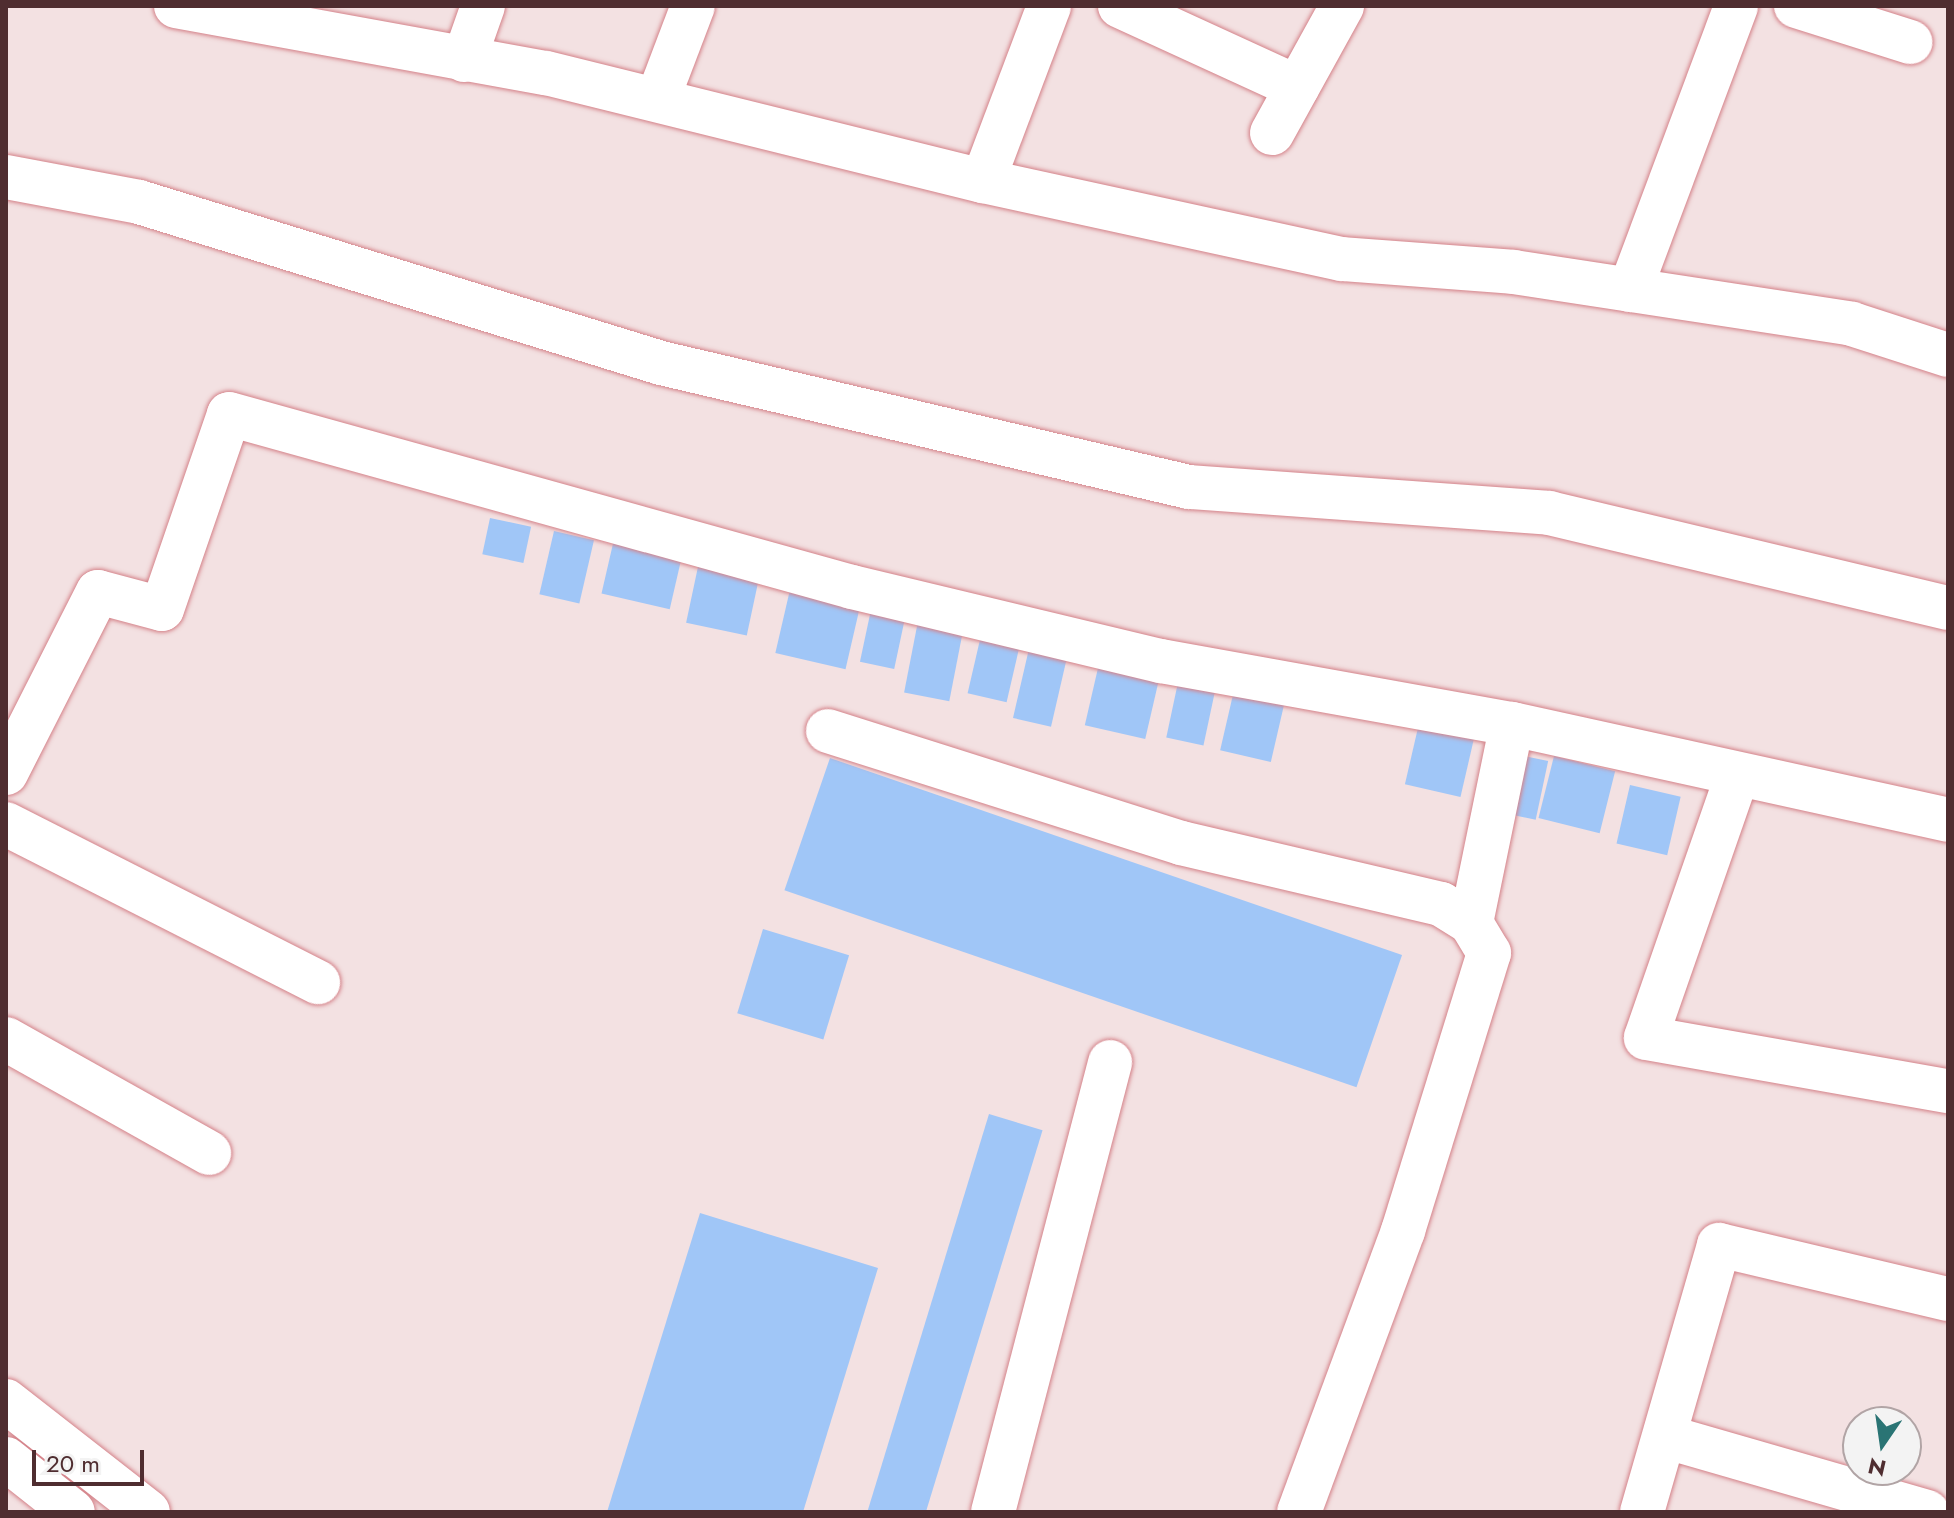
<!DOCTYPE html>
<html>
<head>
<meta charset="utf-8">
<style>
	body { margin:0 }
	#map { position:relative; width:1954px; height:1518px; overflow:hidden; background:#f3e1e2; font-family:Jost,sans-serif }
	div>[style] { position:absolute }
	.building>* { inset:0; background:#a0c6f7; transform-origin:0 0 }
	.roads { filter:drop-shadow(0 0 2px #d48289) drop-shadow(0 0 2px #d48289) }
	.minor>* { height:44px; margin:-22px; padding:0 22px; transform-origin:22px; border-radius:22px; background:#fff }
	.major>* { height:44px; margin:-22px; padding:0 22px; transform-origin:22px; border-radius:22px; background:#fff }
	span { translate:-50% -50%; white-space:nowrap; text-align:center; line-height:1.15; -webkit-text-stroke:8px #f3f3f3; paint-order:stroke }
	.frame { position:absolute; inset:0; border:8px solid #4f2d30; pointer-events:none }
	.north { position:absolute; left:1842px; top:1406px; width:80px; height:80px; box-sizing:border-box; background:#f3f3f3; border:2px solid #b1a4a5; border-radius:50%; rotate:193deg; font-size:22px; font-weight:700; line-height:32px; text-align:center; color:#4f2d30 }
	.north::after { content:''; display:block; margin:auto; width:28px; height:36px; background:#2a7474; clip-path:polygon(50% 0,100% 100%,50% 72%,0 100%) }
	.scale { position:absolute; left:32px; top:1450px; width:112px; height:36px; box-sizing:border-box; border:4px solid #4f2d30; border-top:0; padding-left:10px; font-size:24px; line-height:28px; white-space:nowrap; color:#4f2d30; -webkit-text-stroke:6px #f3f3f3; paint-order:stroke }
</style>
</head>
<body>
<div id="map">
	<div class="building">
		<div style="left:490px;top:518px;width:42px;height:37px;rotate:12deg"></div>
		<div style="left:554px;top:531px;width:41px;height:65px;rotate:13deg"></div>
		<div style="left:615px;top:535px;width:70px;height:60px;rotate:13deg"></div>
		<div style="left:699px;top:562px;width:62px;height:62px;rotate:12deg"></div>
		<div style="left:792px;top:581px;width:72px;height:74px;rotate:13deg"></div>
		<div style="left:872px;top:605px;width:35px;height:58px;rotate:12deg"></div>
		<div style="left:919px;top:616px;width:46px;height:78px;rotate:11deg"></div>
		<div style="left:982px;top:631px;width:40px;height:64px;rotate:13deg"></div>
		<div style="left:1031px;top:640px;width:39px;height:80px;rotate:13deg"></div>
		<div style="left:1101px;top:655px;width:62px;height:72px;rotate:13deg"></div>
		<div style="left:1180px;top:673px;width:38px;height:66px;rotate:12deg"></div>
		<div style="left:1235px;top:686px;width:52px;height:66px;rotate:13deg"></div>
		<div style="left:1420px;top:719px;width:57px;height:67px;rotate:13deg"></div>
		<div style="left:1510px;top:753px;width:39px;height:60px;rotate:12deg"></div>
		<div style="left:1554px;top:756px;width:63px;height:64px;rotate:14deg"></div>
		<div style="left:830px;top:758px;width:605px;height:140px;rotate:19deg"></div>
		<div style="left:1630px;top:785px;width:52px;height:60px;rotate:13deg"></div>
		<div style="left:763px;top:929px;width:90px;height:88px;rotate:17deg"></div>
		<div style="left:989px;top:1114px;width:56px;height:415px;rotate:17deg"></div>
		<div style="clip-path:polygon(700px 1213px,878px 1268px,803px 1512px,607px 1512px)"></div>
	</div>
	<div class="roads">
		<div class="minor">
			<div style="left:176px;top:6px;width:376px;rotate:10.3deg"></div>
			<div style="left:546px;top:73px;width:450px;rotate:13.9deg"></div>
			<div style="left:983px;top:181px;width:367px;rotate:12.3deg"></div>
			<div style="left:1342px;top:259px;width:172px;rotate:4.3deg"></div>
			<div style="left:1514px;top:272px;width:342px;rotate:8.7deg"></div>
			<div style="left:1852px;top:324px;width:101px;rotate:17.9deg"></div>
			<div style="left:1120px;top:6px;width:195px;rotate:24.6deg"></div>
			<div style="left:1796px;top:6px;width:120px;rotate:17.5deg"></div>
			<div style="left:464px;top:60px;width:57px;rotate:-70.6deg"></div>
			<div style="left:658px;top:98px;width:98px;rotate:-69.2deg"></div>
			<div style="left:1272px;top:133px;width:145px;rotate:-61.1deg"></div>
			<div style="left:6px;top:177px;width:135px;rotate:10.6deg"></div>
			<div style="left:139px;top:202px;width:546px;rotate:17.14deg"></div>
			<div style="left:661px;top:363px;width:542px;rotate:13.22deg"></div>
			<div style="left:1189px;top:487px;width:361px;rotate:4.1deg"></div>
			<div style="left:1549px;top:513px;width:410px;rotate:13.4deg"></div>
			<div style="left:983px;top:181px;width:187px;rotate:-69.3deg"></div>
			<div style="left:1630px;top:290px;width:303px;rotate:-69.5deg"></div>
			<div style="left:828px;top:731px;width:370px;rotate:17.6deg"></div>
			<div style="left:1181px;top:843px;width:267px;rotate:13.2deg"></div>
			<div style="left:1441px;top:904px;width:36px;rotate:32deg"></div>
			<div style="left:1471px;top:923px;width:35px;rotate:59deg"></div>
			<div style="left:1489px;top:953px;width:291px;rotate:107.2deg"></div>
			<div style="left:1403px;top:1231px;width:300px;rotate:110.3deg"></div>
			<div style="left:6px;top:773px;width:203px;rotate:-63.1deg"></div>
			<div style="left:98px;top:592px;width:66px;rotate:14.9deg"></div>
			<div style="left:162px;top:609px;width:206px;rotate:-71deg"></div>
			<div style="left:229px;top:414px;width:647px;rotate:15.52deg"></div>
			<div style="left:852px;top:587px;width:318px;rotate:13.5deg"></div>
			<div style="left:1161px;top:661px;width:357px;rotate:10.2deg"></div>
			<div style="left:1512px;top:724px;width:446px;rotate:12.4deg"></div>
			<div style="left:1737px;top:776px;width:277px;rotate:109.2deg"></div>
			<div style="left:1646px;top:1038px;width:307px;rotate:10deg"></div>
			<div style="left:6px;top:824px;width:350px;rotate:26.9deg"></div>
			<div style="left:1471px;top:923px;width:203px;rotate:-78.4deg"></div>
			<div style="left:6px;top:1039px;width:233px;rotate:29.3deg"></div>
			<div style="left:1667px;top:1437px;width:271px;rotate:16.1deg"></div>
			<div style="left:993px;top:1512px;width:465px;rotate:-75.4deg"></div>
			<div style="left:1642px;top:1512px;width:278px;rotate:-73.9deg"></div>
			<div style="left:1719px;top:1245px;width:235px;rotate:13.3deg"></div>
		</div>
		<div class="major">
			<div style="left:6px;top:1401px;width:180px;rotate:38deg"></div>
			<div style="left:6px;top:1459px;width:85px;rotate:38.3deg"></div>
		</div>
	</div>
	<div class="frame"></div>
	<div class="north">N</div>
	<div class="scale">20 m</div>
</div>
</body>
</html>
